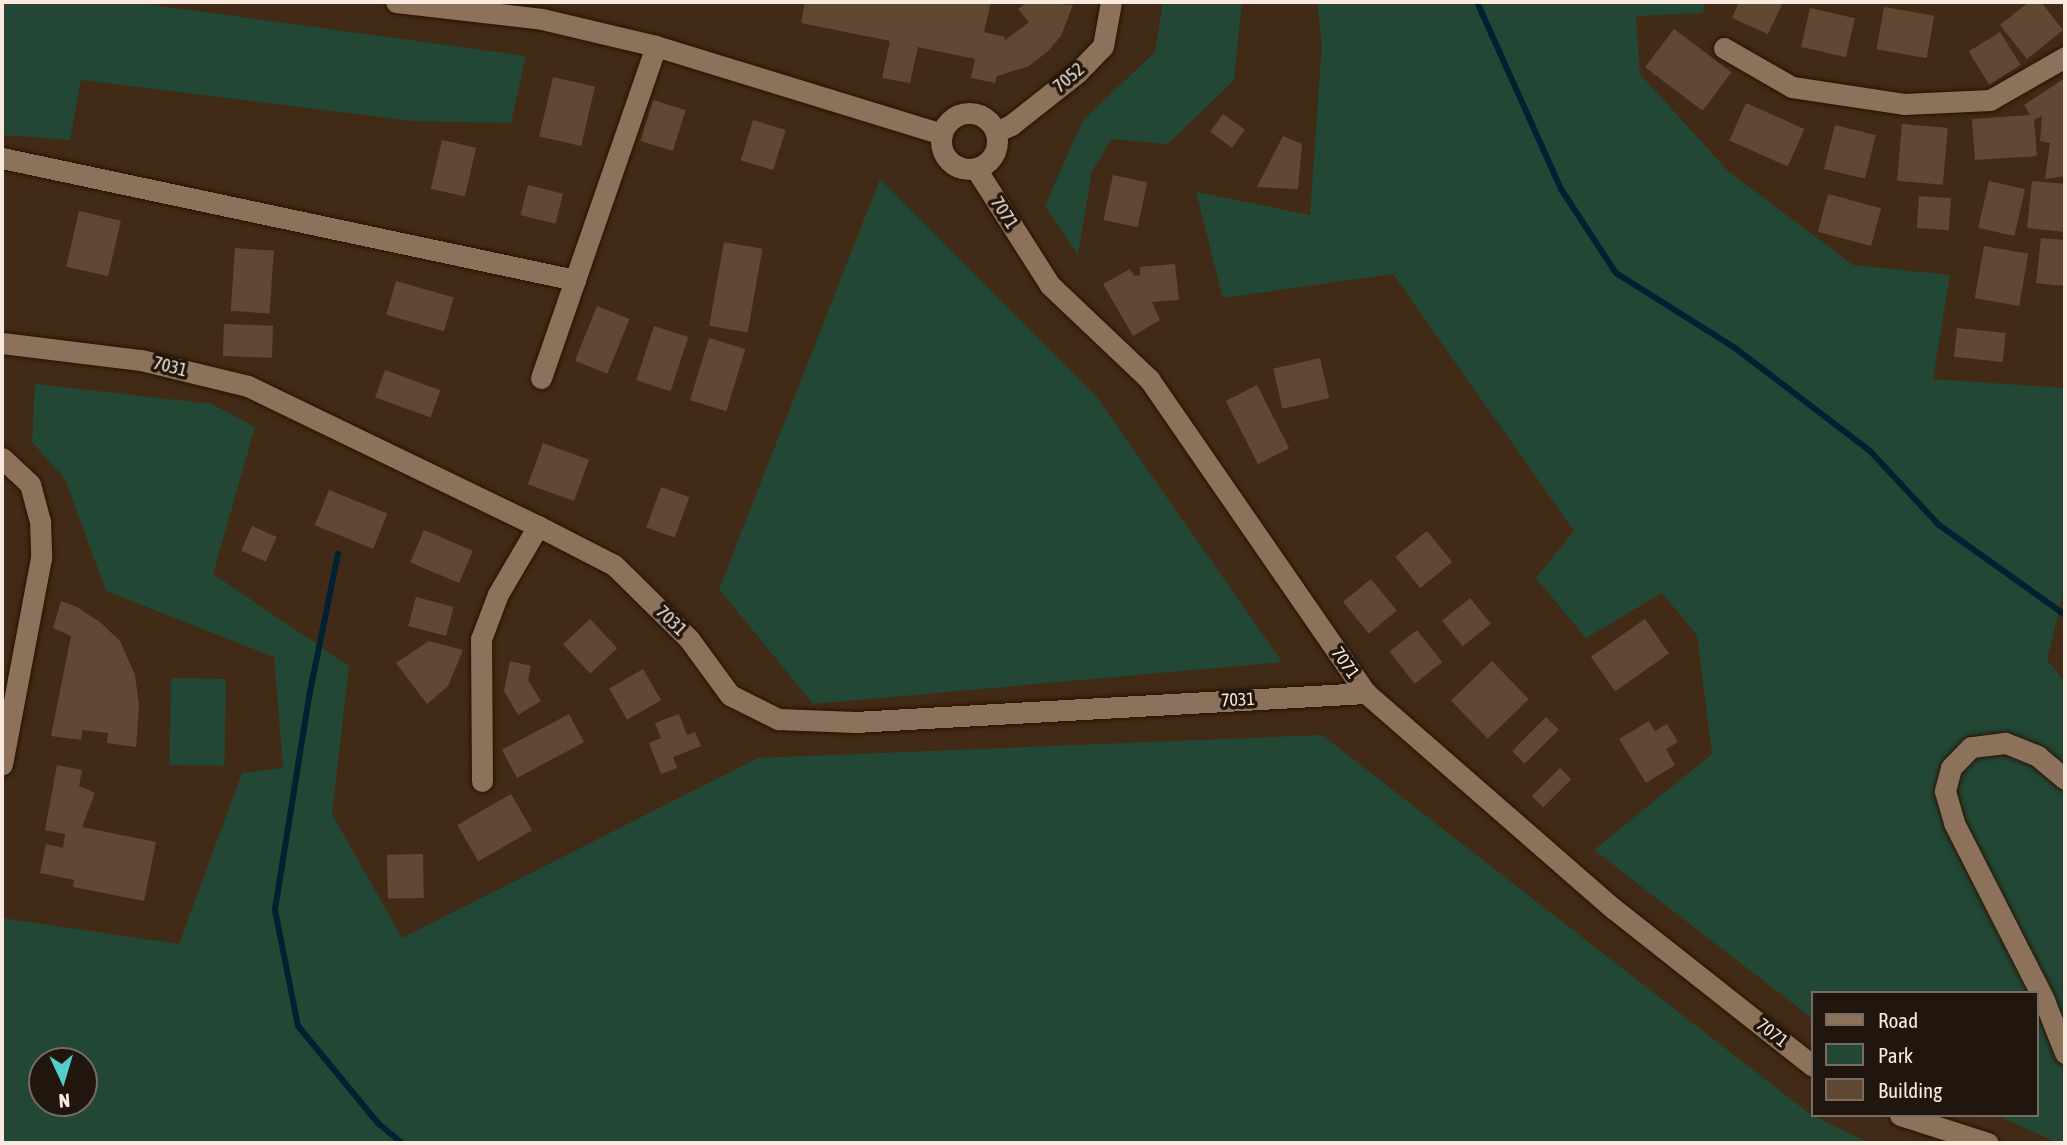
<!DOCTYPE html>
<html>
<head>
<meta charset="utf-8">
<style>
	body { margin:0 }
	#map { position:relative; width:2067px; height:1145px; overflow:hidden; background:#422b16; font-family:"Asap Condensed",sans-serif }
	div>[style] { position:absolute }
	.green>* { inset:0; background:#224735; transform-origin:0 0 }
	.stream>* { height:6px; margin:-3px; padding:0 3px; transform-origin:3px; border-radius:3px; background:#002132 }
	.building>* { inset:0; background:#614832; transform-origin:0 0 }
	.roads { filter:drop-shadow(0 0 2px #281301) drop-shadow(0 0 2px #281301) }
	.street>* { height:21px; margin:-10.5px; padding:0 10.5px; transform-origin:10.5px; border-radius:10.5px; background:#8d725b }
	.street>.ring { margin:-10.5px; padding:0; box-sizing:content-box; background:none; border:21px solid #8d725b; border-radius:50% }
	span { translate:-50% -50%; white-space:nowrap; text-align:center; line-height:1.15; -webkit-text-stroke:7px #21160d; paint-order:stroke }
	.street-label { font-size:18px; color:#faeade }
	.frame { position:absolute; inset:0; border:4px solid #faeade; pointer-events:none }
	.legend { position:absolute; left:1811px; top:991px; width:228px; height:126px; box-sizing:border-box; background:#21160d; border:2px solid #786b61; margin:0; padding:9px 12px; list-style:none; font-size:21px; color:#faeade }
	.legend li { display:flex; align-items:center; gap:14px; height:35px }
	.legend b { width:35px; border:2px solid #786b61 }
	.north { position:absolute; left:28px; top:1047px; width:70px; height:70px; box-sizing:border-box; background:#21160d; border:2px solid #786b61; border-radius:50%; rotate:176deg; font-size:19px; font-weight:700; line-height:28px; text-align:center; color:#faeade }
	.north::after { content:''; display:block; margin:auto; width:24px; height:32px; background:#53cdca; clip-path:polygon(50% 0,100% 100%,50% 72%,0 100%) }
</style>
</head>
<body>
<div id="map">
	<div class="green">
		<div style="clip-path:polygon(2px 2px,131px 2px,526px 56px,511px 123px,413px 121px,81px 80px,70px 140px,2px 135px)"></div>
		<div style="clip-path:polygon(1163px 2px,1242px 2px,1234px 80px,1168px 144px,1112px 139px,1092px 171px,1078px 255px,1045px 206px,1083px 120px,1155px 52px)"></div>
		<div style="clip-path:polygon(1317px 2px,1705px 2px,1703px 13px,1636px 16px,1640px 74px,1728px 171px,1853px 265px,1950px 275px,1933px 379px,2065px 388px,2065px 586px,2047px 660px,2065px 682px,2065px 1143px,2058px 1143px,1996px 1115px,2037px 1115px,2037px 993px,1813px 993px,1813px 1019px,1594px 850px,1712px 754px,1697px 635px,1662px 593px,1586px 638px,1536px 578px,1574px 531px,1393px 274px,1223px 298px,1196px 192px,1310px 215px,1322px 43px)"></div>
		<div style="clip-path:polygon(880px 179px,1096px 396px,1282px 662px,813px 704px,719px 589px)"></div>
		<div style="clip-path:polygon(evenodd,35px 384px,212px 404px,255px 427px,213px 574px,349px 666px,332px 814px,402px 938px,758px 758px,1322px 735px,1810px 1114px,1869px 1143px,2px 1143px,2px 918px,179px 944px,242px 773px,283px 768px,274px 657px,106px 591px,65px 479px,32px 442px,35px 384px,84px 1061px,84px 1103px,42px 1103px,42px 1061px,84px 1061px)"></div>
		<div style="left:171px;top:678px;width:55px;height:87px;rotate:1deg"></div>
	</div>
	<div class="stream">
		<div style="left:1477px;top:2px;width:205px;rotate:65.8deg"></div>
		<div style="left:1561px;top:189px;width:100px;rotate:56.8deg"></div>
		<div style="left:1616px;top:273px;width:141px;rotate:32.2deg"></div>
		<div style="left:1735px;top:348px;width:170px;rotate:37.3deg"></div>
		<div style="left:1870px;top:451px;width:101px;rotate:47deg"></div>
		<div style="left:1939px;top:525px;width:155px;rotate:35.5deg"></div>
		<div style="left:338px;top:554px;width:146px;rotate:101.5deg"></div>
		<div style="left:309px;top:697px;width:216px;rotate:99.1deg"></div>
		<div style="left:275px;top:910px;width:118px;rotate:78.8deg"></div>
		<div style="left:298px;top:1026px;width:126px;rotate:50.5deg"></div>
		<div style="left:378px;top:1123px;width:31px;rotate:40deg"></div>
	</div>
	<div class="building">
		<div style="clip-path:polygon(805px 2px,991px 2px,984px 32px,1005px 37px,1004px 41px,1029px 22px,1018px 9px,1027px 2px,1073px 5px,1061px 36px,1048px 51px,1029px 66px,997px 76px,995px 83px,971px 78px,975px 59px,918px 47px,910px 83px,882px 78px,890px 41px,801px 23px)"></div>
		<div style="clip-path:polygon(1739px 2px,1783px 2px,1768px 34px,1732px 18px)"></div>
		<div style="clip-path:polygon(2029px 2px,2041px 2px,2063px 30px,2027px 59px,2000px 25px)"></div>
		<div style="left:1884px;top:7px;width:51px;height:43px;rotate:10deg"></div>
		<div style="left:1810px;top:8px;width:46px;height:40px;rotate:13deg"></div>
		<div style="left:1674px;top:29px;width:72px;height:48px;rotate:37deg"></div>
		<div style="left:2000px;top:32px;width:39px;height:37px;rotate:58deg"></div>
		<div style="left:553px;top:77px;width:43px;height:61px;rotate:13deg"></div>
		<div style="clip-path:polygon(2065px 78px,2065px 176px,2045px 179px,2050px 143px,2040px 141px,2042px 116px,2034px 120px,2037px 156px,1975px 160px,1972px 119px,2030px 115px,2024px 105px)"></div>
		<div style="left:653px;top:100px;width:34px;height:43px;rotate:17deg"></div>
		<div style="left:1746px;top:103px;width:64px;height:41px;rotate:24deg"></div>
		<div style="left:1223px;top:114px;width:27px;height:22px;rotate:36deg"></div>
		<div style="left:753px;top:120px;width:34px;height:42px;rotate:17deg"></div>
		<div style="left:1902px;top:124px;width:46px;height:57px;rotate:5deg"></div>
		<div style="left:1835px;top:125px;width:42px;height:45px;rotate:14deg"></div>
		<div style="clip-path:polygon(1283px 136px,1302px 144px,1298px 189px,1257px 187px)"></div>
		<div style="left:442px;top:140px;width:35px;height:50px;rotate:13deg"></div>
		<div style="left:1113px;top:175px;width:35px;height:46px;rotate:12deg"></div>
		<div style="left:1989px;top:181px;width:37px;height:48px;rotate:13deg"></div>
		<div style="clip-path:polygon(2032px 181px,2065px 184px,2065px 232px,2027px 228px)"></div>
		<div style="left:528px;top:185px;width:36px;height:31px;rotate:14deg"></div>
		<div style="left:1828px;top:194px;width:55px;height:39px;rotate:15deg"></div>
		<div style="left:1919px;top:196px;width:32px;height:32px;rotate:4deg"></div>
		<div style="left:79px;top:211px;width:43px;height:57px;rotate:13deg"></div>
		<div style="clip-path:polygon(2041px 238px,2065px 240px,2065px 286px,2036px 283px)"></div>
		<div style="left:724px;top:242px;width:39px;height:85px;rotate:10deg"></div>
		<div style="left:1984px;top:246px;width:45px;height:53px;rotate:10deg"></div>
		<div style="left:235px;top:248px;width:39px;height:63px;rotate:4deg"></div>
		<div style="clip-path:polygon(1175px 264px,1179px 300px,1152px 302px,1160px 320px,1133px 336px,1103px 284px,1130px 269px,1134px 276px,1140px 275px,1140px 267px)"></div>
		<div style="left:396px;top:281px;width:60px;height:35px;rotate:16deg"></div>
		<div style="left:597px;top:306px;width:35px;height:59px;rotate:22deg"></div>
		<div style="left:224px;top:324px;width:49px;height:32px;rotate:2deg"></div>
		<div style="left:654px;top:326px;width:36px;height:57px;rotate:18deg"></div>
		<div style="left:1957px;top:328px;width:49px;height:29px;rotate:6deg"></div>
		<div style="left:709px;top:338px;width:38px;height:65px;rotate:17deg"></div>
		<div style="left:1320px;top:358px;width:41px;height:48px;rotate:77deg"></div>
		<div style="left:385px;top:370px;width:59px;height:29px;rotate:20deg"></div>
		<div style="left:1257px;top:385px;width:71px;height:35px;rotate:63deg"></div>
		<div style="left:543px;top:443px;width:49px;height:44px;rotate:20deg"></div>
		<div style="left:661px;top:487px;width:30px;height:43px;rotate:20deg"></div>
		<div style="left:329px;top:490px;width:63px;height:38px;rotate:22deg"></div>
		<div style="left:252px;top:526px;width:27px;height:27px;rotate:24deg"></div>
		<div style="left:424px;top:530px;width:53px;height:35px;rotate:23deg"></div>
		<div style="left:1427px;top:531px;width:40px;height:41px;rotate:51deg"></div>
		<div style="left:1371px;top:579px;width:41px;height:36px;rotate:51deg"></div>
		<div style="left:416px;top:597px;width:39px;height:30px;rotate:15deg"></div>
		<div style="left:1470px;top:598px;width:33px;height:36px;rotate:51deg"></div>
		<div style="clip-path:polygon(61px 601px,77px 607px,101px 623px,120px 641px,135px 675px,139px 705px,136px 747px,107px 743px,108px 733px,82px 730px,81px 740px,51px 736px,71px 636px,53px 628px)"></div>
		<div style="left:590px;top:619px;width:40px;height:37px;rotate:47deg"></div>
		<div style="left:1645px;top:619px;width:42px;height:66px;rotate:55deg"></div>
		<div style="left:1417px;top:630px;width:41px;height:35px;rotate:52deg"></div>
		<div style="clip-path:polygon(429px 641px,463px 650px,448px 686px,427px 704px,396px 663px)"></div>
		<div style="clip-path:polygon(510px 661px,531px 666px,528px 680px,541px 701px,518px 715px,504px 691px)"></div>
		<div style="left:1492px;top:661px;width:53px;height:57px;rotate:46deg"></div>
		<div style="left:643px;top:669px;width:36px;height:39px;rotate:60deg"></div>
		<div style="left:569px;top:714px;width:32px;height:76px;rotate:62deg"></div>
		<div style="clip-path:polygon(679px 714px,687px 735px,695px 732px,701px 746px,673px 757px,677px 768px,661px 774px,649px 743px,661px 738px,655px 723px)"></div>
		<div style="left:1546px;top:717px;width:18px;height:48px;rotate:45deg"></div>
		<div style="clip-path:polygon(1649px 721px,1655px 731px,1667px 724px,1678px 742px,1666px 749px,1675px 765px,1646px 783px,1619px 739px)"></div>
		<div style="clip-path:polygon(57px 765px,82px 770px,79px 786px,95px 793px,82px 827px,156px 842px,144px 901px,73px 887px,74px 880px,40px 873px,46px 844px,63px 848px,65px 834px,45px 830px)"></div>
		<div style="left:1560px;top:768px;width:16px;height:40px;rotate:45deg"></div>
		<div style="left:511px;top:794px;width:42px;height:62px;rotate:60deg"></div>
		<div style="left:423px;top:854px;width:44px;height:36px;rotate:89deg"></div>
	</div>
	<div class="roads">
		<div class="street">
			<div style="left:396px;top:2px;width:147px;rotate:6.6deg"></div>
			<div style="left:542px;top:19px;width:117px;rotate:13.3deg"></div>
			<div style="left:656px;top:46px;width:299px;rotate:17.1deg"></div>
			<div style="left:1724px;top:48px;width:78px;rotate:29.8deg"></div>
			<div style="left:1792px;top:87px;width:113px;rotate:8.6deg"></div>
			<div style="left:1904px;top:104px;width:86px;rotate:-2.7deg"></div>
			<div style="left:1990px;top:100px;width:86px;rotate:-29.8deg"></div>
			<div class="ring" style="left:941px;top:113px;width:35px;height:35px"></div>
			<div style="left:996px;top:132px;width:17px;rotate:-25deg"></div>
			<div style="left:1011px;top:125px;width:84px;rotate:-38.2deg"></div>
			<div style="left:1077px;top:73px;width:37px;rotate:-46deg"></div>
			<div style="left:1103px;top:46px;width:45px;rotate:-79.7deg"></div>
			<div style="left:2px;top:158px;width:586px;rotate:12.02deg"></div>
			<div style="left:976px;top:169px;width:138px;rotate:57.5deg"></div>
			<div style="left:1050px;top:285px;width:137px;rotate:43.5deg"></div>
			<div style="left:1149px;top:379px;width:382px;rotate:55.4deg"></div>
			<div style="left:1366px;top:693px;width:329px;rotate:41.1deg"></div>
			<div style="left:1614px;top:909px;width:253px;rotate:38.3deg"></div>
			<div style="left:2px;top:343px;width:140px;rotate:7deg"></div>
			<div style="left:141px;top:360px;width:110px;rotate:13.7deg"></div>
			<div style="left:248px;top:386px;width:322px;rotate:25.8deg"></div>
			<div style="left:538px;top:526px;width:85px;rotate:27.2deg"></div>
			<div style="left:614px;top:565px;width:105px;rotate:44.6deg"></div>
			<div style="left:689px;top:639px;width:69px;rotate:53.8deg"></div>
			<div style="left:730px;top:695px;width:54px;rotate:26.6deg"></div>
			<div style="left:778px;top:719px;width:77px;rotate:2.2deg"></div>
			<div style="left:855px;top:722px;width:512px;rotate:-3.25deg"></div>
			<div style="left:541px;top:378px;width:351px;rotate:-70.9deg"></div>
			<div style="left:2px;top:458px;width:38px;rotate:43deg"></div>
			<div style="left:30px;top:484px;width:38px;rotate:75deg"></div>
			<div style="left:40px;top:521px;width:37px;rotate:88deg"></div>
			<div style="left:41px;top:558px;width:210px;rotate:100.7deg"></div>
			<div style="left:2065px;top:779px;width:35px;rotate:-140deg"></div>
			<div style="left:2038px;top:756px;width:35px;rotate:-158deg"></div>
			<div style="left:2005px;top:743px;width:34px;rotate:173deg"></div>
			<div style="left:1971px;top:747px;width:29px;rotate:134deg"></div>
			<div style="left:1951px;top:768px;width:24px;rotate:105deg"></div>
			<div style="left:1945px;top:791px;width:33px;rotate:74deg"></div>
			<div style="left:1954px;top:823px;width:199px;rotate:63deg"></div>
			<div style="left:2044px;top:1000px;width:57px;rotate:68.4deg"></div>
			<div style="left:482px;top:781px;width:142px;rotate:-90.4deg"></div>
			<div style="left:481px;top:639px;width:48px;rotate:-69.3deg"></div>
			<div style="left:498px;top:594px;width:79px;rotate:-59.5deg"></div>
			<div style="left:1900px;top:1115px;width:92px;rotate:17.7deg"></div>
		</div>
	</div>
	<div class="street-label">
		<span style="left:1069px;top:78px;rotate:-41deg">7052</span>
		<span style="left:1004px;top:213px;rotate:57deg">7071</span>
		<span style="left:170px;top:367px;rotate:14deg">7031</span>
		<span style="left:671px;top:621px;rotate:44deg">7031</span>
		<span style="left:1345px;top:663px;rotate:55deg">7071</span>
		<span style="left:1238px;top:700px;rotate:-3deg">7031</span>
		<span style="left:1772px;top:1033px;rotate:38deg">7071</span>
	</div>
	<div class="frame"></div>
	<ul class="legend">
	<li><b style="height:9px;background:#8d725b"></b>Road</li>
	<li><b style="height:19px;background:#224735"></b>Park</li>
	<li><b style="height:19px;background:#614832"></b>Building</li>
	</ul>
	<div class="north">N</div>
</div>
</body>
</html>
